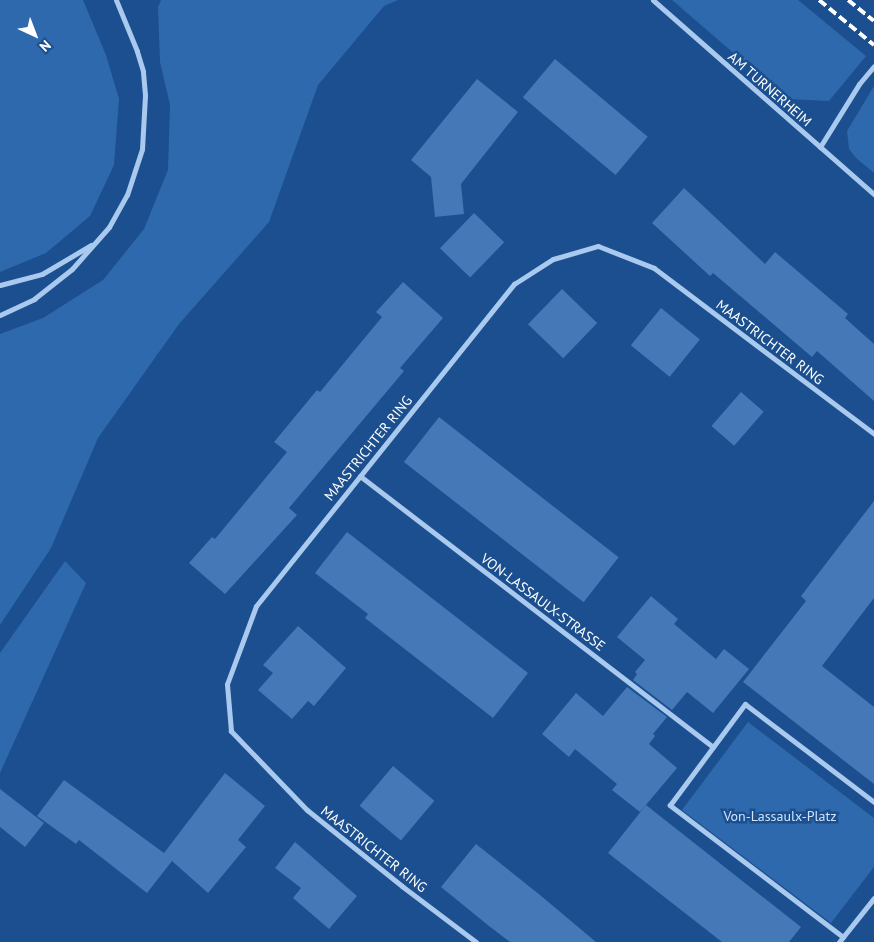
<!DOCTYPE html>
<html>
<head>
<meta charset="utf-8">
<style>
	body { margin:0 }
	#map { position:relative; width:874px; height:942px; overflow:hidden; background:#1b4f8f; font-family:"PT Sans",sans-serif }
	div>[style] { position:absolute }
	.green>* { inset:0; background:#2e69ad }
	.building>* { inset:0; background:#4478b7; transform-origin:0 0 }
	.minor>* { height:5px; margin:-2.5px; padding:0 2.5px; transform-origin:2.5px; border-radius:2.5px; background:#a9c9ee }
	.rail>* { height:4px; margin-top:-2px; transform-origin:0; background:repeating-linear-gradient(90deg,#fff 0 9px,transparent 0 13px) }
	span { translate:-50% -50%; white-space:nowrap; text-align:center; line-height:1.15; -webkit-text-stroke:5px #1b4f8f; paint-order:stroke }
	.street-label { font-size:14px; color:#fff }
	.park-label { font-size:14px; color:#cfe3fa }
	.north { position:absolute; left:10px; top:10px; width:50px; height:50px; -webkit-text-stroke:4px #1b4f8f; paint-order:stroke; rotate:137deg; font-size:14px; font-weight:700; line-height:20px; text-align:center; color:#fff }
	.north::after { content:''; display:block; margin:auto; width:18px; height:22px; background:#fff; clip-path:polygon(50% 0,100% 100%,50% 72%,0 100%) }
</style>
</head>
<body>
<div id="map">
	<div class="green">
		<div style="clip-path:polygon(0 0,83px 0,106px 55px,119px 99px,114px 165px,90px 216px,46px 253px,0 272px)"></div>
		<div style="clip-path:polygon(161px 0,398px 0,384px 6px,318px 85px,269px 222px,179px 324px,98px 438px,51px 548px,0 625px,0 334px,43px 318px,103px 280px,144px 229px,168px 170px,170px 105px,160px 62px,158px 7px)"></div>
		<div style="clip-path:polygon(672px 0,798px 0,866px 56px,829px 101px,787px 99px)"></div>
		<div style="clip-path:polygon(874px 86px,874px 173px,856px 158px,849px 149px,847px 131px)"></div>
		<div style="clip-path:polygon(65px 561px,86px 583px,0 773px,0 653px)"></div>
		<div style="clip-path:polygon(748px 722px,874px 818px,874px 867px,831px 923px,682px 810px)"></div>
	</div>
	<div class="building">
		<div style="left:555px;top:59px;width:121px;height:50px;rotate:40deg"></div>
		<div style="clip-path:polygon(477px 79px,518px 112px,461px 184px,464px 214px,435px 217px,431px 177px,411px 160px)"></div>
		<div style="clip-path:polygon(684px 188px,765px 264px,775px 252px,848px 314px,845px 318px,874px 344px,874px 401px,817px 351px,812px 357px,713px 273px,710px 276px,652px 223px)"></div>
		<div style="left:474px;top:213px;width:42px;height:49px;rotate:44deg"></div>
		<div style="clip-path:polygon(403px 282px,443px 318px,400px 368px,404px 371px,289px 508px,297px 515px,225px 594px,189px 563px,212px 537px,215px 539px,287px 452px,274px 442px,317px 390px,320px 392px,382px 317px,376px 312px)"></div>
		<div style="left:562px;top:289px;width:49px;height:49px;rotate:44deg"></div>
		<div style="left:661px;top:308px;width:50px;height:48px;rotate:39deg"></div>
		<div style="left:741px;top:392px;width:30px;height:45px;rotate:41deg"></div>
		<div style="left:439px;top:417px;width:228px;height:57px;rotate:38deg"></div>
		<div style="clip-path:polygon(874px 501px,874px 598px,822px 666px,874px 707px,874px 784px,743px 682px,806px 601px,801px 596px)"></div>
		<div style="clip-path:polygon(347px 532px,528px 673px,493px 718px,365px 618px,368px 614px,315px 573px)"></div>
		<div style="clip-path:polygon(651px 596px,678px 619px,674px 624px,716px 659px,724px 649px,749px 669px,713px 713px,687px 692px,672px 710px,633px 680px,637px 674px,635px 672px,645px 660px,617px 637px)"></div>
		<div style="clip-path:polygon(298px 626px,346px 668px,314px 706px,308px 701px,292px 719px,258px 690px,273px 673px,263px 665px)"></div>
		<div style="clip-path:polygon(627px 687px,667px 717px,653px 734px,655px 736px,649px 744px,677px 768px,640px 812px,612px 790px,617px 784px,575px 749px,569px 757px,542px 734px,576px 693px,603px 716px)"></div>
		<div style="left:393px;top:766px;width:54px;height:52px;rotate:40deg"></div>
		<div style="clip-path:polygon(225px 773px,265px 806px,238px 840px,246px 847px,208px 893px,172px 861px,147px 893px,79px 840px,76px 844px,37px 816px,64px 780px,164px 853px)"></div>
		<div style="clip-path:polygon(0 789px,44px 823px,25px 847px,0 827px)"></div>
		<div style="clip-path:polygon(646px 805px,801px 927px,789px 942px,722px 942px,608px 853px)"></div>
		<div style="clip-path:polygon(295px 842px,357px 896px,329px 929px,293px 898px,301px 888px,275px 868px)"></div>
		<div style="clip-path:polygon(476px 844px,540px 895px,596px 942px,510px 942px,489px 926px,441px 887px)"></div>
	</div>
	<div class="minor">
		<div style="left:653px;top:0;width:294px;rotate:41.3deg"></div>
		<div style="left:820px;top:147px;width:74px;rotate:-58.2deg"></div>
		<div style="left:859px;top:84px;width:23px;rotate:-50deg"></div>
		<div style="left:0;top:285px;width:43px;rotate:-14.7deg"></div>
		<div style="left:42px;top:274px;width:57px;rotate:-30.6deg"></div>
		<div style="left:0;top:315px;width:38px;rotate:-25deg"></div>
		<div style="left:34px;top:299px;width:48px;rotate:-38.3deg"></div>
		<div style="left:72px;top:269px;width:56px;rotate:-48.6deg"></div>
		<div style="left:109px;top:227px;width:37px;rotate:-61deg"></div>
		<div style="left:127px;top:195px;width:48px;rotate:-71.9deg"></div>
		<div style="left:142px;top:149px;width:54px;rotate:-86.8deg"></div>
		<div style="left:145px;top:95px;width:24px;rotate:-95deg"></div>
		<div style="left:143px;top:71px;width:21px;rotate:-107deg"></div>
		<div style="left:137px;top:51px;width:55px;rotate:-112.4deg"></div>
		<div style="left:360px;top:476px;width:445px;rotate:37.5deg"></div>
		<div style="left:843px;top:937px;width:218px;rotate:-142.7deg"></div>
		<div style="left:670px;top:805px;width:126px;rotate:-53.4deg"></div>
		<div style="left:745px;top:704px;width:162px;rotate:37.2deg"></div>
		<div style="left:476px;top:942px;width:93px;rotate:-142.9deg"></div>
		<div style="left:402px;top:886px;width:122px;rotate:-141.3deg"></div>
		<div style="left:307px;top:810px;width:110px;rotate:-133.9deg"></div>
		<div style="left:231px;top:731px;width:47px;rotate:-94.9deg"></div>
		<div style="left:227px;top:684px;width:83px;rotate:-69.6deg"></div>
		<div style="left:256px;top:606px;width:413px;rotate:-51.3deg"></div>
		<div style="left:514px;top:284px;width:46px;rotate:-32.7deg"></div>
		<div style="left:553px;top:259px;width:47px;rotate:-16.1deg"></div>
		<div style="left:598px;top:246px;width:60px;rotate:21.4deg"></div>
		<div style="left:654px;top:268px;width:276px;rotate:37deg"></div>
		<div style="left:839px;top:942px;width:56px;rotate:-51.5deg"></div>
	</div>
	<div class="rail">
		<div style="left:819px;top:0;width:71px;rotate:39.3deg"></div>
		<div style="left:848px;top:0;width:33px;rotate:39deg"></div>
	</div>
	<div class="street-label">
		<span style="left:770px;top:89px;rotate:41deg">AM TURNERHEIM</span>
		<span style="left:770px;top:342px;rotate:37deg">MAASTRICHTER RING</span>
		<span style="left:368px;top:448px;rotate:-51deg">MAASTRICHTER RING</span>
		<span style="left:543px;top:602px;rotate:37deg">VON-LASSAULX-STRASSE</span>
		<span style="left:374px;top:849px;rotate:38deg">MAASTRICHTER RING</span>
	</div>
	<div class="park-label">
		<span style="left:780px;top:816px">Von-Lassaulx-Platz</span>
	</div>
	<div class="north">N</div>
</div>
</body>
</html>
